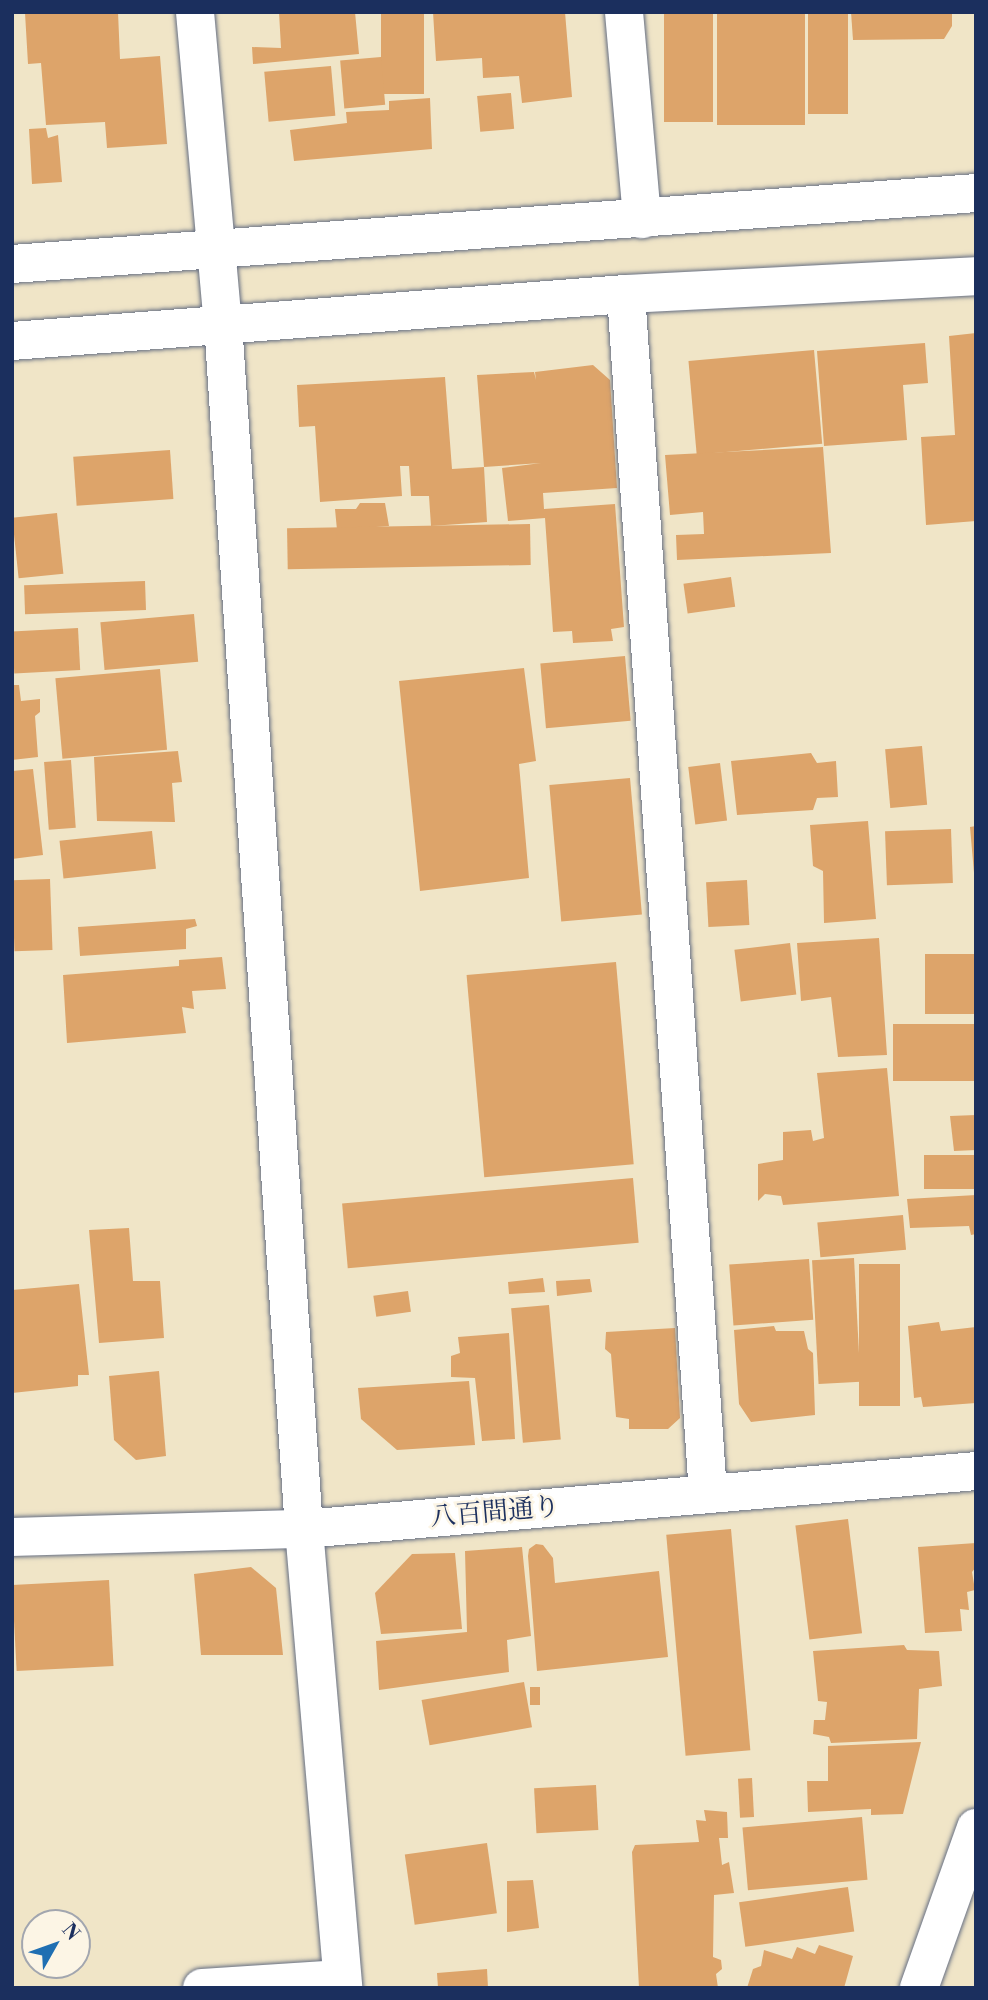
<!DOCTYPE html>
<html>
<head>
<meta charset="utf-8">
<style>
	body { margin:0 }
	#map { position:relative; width:988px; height:2000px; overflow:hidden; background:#f0e5c7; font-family:"Libre Bodoni","Noto Serif JP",serif }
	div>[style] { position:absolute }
	.building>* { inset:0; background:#dda46a; transform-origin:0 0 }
	.roads { filter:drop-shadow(0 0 2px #666f83) drop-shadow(0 0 2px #666f83) }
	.street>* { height:38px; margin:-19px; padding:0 19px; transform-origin:19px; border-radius:19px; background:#fff }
	.secondary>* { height:38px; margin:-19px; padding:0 19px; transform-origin:19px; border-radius:19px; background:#fff }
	span { translate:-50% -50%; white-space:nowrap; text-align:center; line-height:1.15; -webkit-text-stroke:5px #fcf5e5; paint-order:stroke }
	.street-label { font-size:26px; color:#1b2f5e }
	.frame { position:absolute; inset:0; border:14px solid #1b2f5e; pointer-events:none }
	.north { position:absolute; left:21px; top:1909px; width:70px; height:70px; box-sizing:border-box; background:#fcf5e5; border:2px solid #a2a6af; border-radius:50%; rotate:50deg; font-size:19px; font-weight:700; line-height:28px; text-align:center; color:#1b2f5e }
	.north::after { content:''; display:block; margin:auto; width:24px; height:32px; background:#1f6fb2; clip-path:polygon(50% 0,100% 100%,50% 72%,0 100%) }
</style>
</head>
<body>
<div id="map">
	<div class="building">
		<div style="clip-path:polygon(118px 12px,120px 59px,160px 56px,167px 144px,107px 148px,105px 122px,46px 125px,41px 63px,28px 64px,25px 13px)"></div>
		<div style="clip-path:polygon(279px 12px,355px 12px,359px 54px,253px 64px,252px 47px,281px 48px)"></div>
		<div style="left:381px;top:12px;width:43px;height:82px"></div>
		<div style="clip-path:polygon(433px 12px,565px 12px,572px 97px,522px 103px,519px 76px,483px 78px,482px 58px,436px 61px)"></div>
		<div style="left:664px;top:12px;width:49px;height:110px"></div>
		<div style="left:717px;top:12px;width:88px;height:113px"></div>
		<div style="left:808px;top:12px;width:40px;height:102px"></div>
		<div style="clip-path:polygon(851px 12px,952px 12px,952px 26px,944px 39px,853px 40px)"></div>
		<div style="left:381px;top:57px;width:48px;height:41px;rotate:85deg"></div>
		<div style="left:331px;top:66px;width:50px;height:67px;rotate:85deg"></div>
		<div style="left:511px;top:93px;width:36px;height:34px;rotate:85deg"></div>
		<div style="clip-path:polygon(430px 98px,432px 149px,294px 161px,290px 130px,347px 123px,346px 112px,389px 110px,389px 101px)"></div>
		<div style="clip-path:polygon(46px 128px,48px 138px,58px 135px,62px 182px,32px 184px,29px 129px)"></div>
		<div style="clip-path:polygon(976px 333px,976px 521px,926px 525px,921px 437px,955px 435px,949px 336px)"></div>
		<div style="clip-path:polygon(925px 343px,928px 383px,903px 385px,907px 440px,824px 446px,817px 351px)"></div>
		<div style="left:814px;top:350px;width:94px;height:126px;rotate:85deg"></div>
		<div style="clip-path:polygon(593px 365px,610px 380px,617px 488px,543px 493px,544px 509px,615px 504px,624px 627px,611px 629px,613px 641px,573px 643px,572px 631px,553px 632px,545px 518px,508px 521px,502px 468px,541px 463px,484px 467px,477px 375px,534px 372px,536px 380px,535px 372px)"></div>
		<div style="clip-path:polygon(445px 377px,452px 469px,484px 467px,487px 522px,431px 526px,429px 496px,411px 496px,409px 466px,400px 466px,402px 496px,320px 502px,315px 426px,299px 427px,297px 385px)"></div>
		<div style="clip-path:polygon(823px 447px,831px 553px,677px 560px,676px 535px,704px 534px,703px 512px,670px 515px,665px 455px)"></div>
		<div style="left:170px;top:450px;width:49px;height:97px;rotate:86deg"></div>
		<div style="clip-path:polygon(360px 503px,385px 503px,389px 526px,337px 530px,335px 509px,356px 509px)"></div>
		<div style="left:57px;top:513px;width:61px;height:45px;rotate:84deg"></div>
		<div style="left:530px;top:524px;width:41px;height:243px;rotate:89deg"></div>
		<div style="left:731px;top:577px;width:30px;height:48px;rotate:82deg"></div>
		<div style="left:145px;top:581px;width:29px;height:121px;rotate:88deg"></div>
		<div style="left:194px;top:614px;width:48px;height:94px;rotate:85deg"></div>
		<div style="left:78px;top:628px;width:42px;height:66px;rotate:87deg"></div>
		<div style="left:625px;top:656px;width:65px;height:85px;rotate:85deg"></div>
		<div style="clip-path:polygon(524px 668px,536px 761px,519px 764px,529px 878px,420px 891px,399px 681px)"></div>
		<div style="left:160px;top:669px;width:81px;height:105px;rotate:85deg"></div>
		<div style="clip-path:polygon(12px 685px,19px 685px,21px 701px,40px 699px,40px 712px,35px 716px,38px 757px,12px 760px)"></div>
		<div style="left:922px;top:746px;width:59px;height:37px;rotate:85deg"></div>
		<div style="clip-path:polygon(178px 751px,182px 782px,172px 783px,175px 822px,97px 821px,94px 757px)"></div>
		<div style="clip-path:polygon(811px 753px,817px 763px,836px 761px,838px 797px,817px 798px,813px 810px,737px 815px,731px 761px)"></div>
		<div style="left:71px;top:760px;width:68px;height:27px;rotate:86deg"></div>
		<div style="left:720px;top:763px;width:58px;height:32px;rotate:83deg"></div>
		<div style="clip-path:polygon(33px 769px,43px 855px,12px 859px,12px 771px)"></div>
		<div style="left:630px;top:778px;width:137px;height:81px;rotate:85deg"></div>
		<div style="clip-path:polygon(868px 821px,876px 919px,824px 923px,823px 871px,813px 866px,810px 825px)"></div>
		<div style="clip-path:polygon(976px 826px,976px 873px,974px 873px,970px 827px)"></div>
		<div style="left:951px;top:829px;width:54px;height:66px;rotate:88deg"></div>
		<div style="left:152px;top:831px;width:38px;height:93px;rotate:84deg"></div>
		<div style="left:50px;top:879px;width:71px;height:38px;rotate:88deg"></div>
		<div style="left:747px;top:880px;width:45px;height:41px;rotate:87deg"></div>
		<div style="clip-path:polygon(195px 919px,197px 926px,186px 929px,186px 949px,80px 956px,78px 927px)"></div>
		<div style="clip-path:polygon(879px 938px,887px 1055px,838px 1057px,831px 997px,801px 1001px,797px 943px)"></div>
		<div style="left:790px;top:943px;width:52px;height:56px;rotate:83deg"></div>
		<div style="left:976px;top:954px;width:60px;height:51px;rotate:90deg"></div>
		<div style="clip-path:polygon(222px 957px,226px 989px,192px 991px,194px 1009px,182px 1007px,186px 1033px,67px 1043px,63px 975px,179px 966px,179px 960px)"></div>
		<div style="left:616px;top:962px;width:203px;height:150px;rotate:85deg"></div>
		<div style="left:976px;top:1024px;width:57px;height:83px;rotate:90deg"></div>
		<div style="clip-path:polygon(887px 1068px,899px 1196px,783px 1205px,781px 1196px,765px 1194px,758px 1201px,758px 1164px,783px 1160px,783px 1132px,811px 1130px,813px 1141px,824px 1138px,817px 1073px)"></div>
		<div style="clip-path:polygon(976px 1115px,976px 1150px,954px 1151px,950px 1116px)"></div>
		<div style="left:976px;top:1155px;width:34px;height:52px;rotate:90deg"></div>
		<div style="left:633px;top:1178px;width:65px;height:292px;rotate:85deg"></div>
		<div style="clip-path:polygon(976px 1195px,976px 1234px,971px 1235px,969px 1226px,910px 1228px,907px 1199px)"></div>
		<div style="left:903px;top:1215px;width:35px;height:86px;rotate:85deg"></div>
		<div style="clip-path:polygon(129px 1228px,133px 1281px,160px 1281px,164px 1338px,99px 1343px,89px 1230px)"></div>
		<div style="left:854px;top:1258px;width:124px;height:42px;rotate:87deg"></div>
		<div style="left:809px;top:1259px;width:61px;height:80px;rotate:86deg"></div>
		<div style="left:859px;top:1264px;width:41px;height:142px"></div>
		<div style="clip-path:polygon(543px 1278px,545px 1292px,509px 1294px,508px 1282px)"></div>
		<div style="clip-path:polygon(590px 1279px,592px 1292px,557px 1296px,556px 1281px)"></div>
		<div style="clip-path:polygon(79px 1284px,89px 1375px,78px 1375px,78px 1386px,12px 1393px,12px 1290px)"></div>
		<div style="left:408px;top:1291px;width:21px;height:35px;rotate:82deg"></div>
		<div style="left:549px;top:1305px;width:135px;height:38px;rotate:85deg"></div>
		<div style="clip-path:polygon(939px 1322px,941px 1331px,976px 1327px,976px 1403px,923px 1407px,921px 1397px,914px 1398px,908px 1326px)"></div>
		<div style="clip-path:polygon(774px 1326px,776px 1331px,804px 1331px,808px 1349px,813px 1353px,815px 1415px,751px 1422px,739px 1404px,734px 1330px)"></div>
		<div style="clip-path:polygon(675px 1328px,680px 1418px,668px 1429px,629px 1429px,629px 1419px,616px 1417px,611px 1354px,605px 1349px,606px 1332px)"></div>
		<div style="clip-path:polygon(509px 1333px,515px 1439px,482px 1441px,475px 1378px,451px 1377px,451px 1356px,460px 1353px,458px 1337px)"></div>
		<div style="clip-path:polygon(159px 1371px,166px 1456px,136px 1460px,114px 1440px,109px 1376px)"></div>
		<div style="clip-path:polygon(469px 1381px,475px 1445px,397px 1450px,361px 1419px,358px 1388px)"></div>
		<div style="left:848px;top:1519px;width:115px;height:53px;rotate:83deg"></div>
		<div style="left:731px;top:1529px;width:222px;height:65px;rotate:85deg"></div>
		<div style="clip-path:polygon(976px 1543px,976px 1567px,972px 1572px,975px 1590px,967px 1592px,969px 1610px,960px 1609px,962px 1631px,925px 1633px,918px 1547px)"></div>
		<div style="clip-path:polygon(536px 1544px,543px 1545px,553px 1558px,555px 1583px,659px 1571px,668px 1657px,537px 1671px,528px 1556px,529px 1549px)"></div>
		<div style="clip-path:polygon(522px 1547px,531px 1636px,507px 1640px,509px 1672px,379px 1690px,376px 1641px,467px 1632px,465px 1551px)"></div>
		<div style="clip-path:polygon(455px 1553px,462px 1629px,381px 1634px,375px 1593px,412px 1554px)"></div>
		<div style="clip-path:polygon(251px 1567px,276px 1588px,283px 1655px,201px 1655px,194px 1574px)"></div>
		<div style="left:109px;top:1580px;width:86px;height:97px;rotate:87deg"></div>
		<div style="clip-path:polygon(904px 1645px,907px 1650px,939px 1651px,942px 1686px,919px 1689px,917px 1739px,831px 1743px,829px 1737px,813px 1734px,814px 1720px,825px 1720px,827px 1702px,818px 1701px,813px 1651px)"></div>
		<div style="left:524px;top:1682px;width:46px;height:104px;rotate:80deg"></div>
		<div style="left:530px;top:1687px;width:10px;height:18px"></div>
		<div style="clip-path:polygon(921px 1742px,903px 1814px,871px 1815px,871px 1809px,808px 1812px,807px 1781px,828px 1781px,828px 1746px)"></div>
		<div style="left:752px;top:1778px;width:39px;height:14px;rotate:87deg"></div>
		<div style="left:596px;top:1785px;width:45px;height:62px;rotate:87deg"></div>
		<div style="clip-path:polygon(704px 1810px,727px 1812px,728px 1838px,719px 1838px,722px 1865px,729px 1862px,734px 1893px,714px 1895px,713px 1957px,721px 1960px,722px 1969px,716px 1974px,718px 1988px,639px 1988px,632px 1852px,635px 1845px,699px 1842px,696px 1820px,706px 1821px)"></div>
		<div style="left:862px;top:1817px;width:63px;height:120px;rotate:85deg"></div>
		<div style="left:487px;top:1843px;width:71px;height:83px;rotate:82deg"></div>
		<div style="clip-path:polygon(533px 1880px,539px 1928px,507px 1932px,507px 1881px)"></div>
		<div style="left:848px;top:1887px;width:45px;height:110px;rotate:82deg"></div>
		<div style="clip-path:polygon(819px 1945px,853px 1956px,844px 1988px,747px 1988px,753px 1969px,761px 1966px,764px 1950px,792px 1959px,797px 1947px,815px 1954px)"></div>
		<div style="clip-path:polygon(487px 1969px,488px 1988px,438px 1988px,437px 1973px)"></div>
	</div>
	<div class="roads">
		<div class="street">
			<div style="left:624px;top:12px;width:208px;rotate:85deg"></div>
			<div style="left:626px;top:294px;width:1203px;rotate:86.09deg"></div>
			<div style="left:202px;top:1988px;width:140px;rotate:-3.7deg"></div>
		</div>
		<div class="secondary">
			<div style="left:195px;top:12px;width:312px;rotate:84.9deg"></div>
			<div style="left:223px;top:323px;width:1209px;rotate:86.16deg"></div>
			<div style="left:304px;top:1529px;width:461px;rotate:85.1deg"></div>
			<div style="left:12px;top:264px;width:967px;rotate:-4.21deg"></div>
			<div style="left:12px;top:341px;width:616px;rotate:-4.38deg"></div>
			<div style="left:626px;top:294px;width:350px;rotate:-2.9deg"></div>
			<div style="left:12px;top:1537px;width:292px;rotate:-1.6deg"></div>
			<div style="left:304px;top:1529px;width:674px;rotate:-4.93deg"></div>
			<div style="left:919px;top:1988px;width:170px;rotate:-70.4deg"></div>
		</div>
	</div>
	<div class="street-label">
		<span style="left:495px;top:1513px;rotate:-5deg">八百間通り</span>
	</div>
	<div class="frame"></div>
	<div class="north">N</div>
</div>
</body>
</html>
